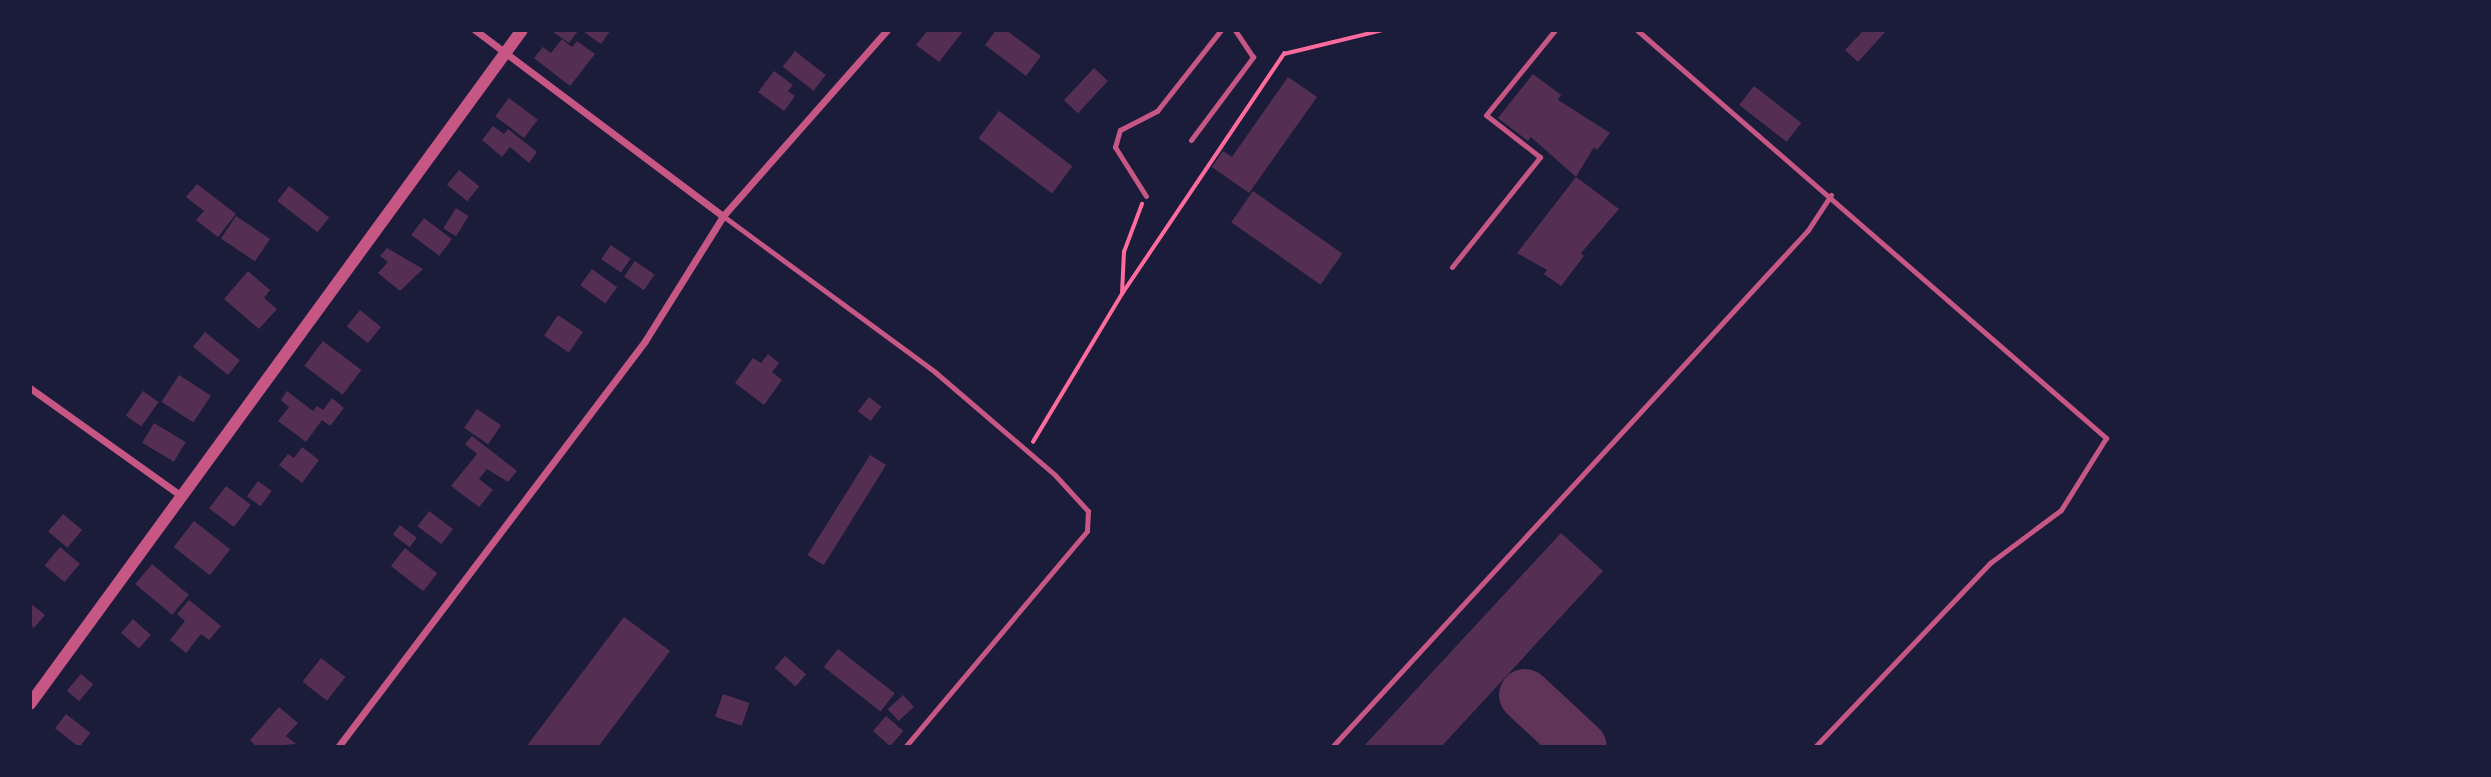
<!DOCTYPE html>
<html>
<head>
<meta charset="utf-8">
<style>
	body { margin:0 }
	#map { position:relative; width:2491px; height:777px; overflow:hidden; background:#1b1b3a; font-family:Arial,sans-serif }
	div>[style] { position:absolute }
	.taxiway>* { height:52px; margin:-26px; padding:0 26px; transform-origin:26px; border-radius:26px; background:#603358 }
	.building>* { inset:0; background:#542f53; transform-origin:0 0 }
	.path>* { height:3.5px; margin:-1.75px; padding:0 1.75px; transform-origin:1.75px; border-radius:1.75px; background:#ff6b9d }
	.service>* { height:5px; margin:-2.5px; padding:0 2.5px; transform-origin:2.5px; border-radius:2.5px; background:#c65784 }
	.minor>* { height:7px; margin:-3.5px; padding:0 3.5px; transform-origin:3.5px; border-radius:3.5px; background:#c65784 }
	.tertiary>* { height:12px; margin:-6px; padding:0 6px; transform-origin:6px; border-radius:6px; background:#c65784 }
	span { translate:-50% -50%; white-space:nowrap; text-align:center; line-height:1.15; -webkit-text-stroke:6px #1b1b3a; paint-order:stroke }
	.frame { position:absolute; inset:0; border:32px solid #1b1b3a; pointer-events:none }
</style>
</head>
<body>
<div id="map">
	<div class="taxiway">
		<div style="left:1525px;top:695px;width:76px;rotate:42.9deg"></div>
	</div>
	<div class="building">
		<div style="clip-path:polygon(550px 30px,576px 30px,578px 31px,569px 43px)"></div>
		<div style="clip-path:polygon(581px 30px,608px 30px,610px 31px,601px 44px)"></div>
		<div style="clip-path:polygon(928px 30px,964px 30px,939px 62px,916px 45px)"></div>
		<div style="clip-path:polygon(996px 30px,1006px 30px,1041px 56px,1026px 76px,985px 45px)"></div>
		<div style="clip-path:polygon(1864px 30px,1887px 30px,1858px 62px,1845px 50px)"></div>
		<div style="clip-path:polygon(562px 39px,572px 47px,577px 41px,595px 54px,570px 86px,534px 58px,543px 47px,551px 53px)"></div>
		<div style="left:795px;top:51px;width:39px;height:20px;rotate:38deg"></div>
		<div style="left:1094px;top:68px;width:19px;height:44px;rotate:43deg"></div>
		<div style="clip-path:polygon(774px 71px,793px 85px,788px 91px,795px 96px,784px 111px,758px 92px)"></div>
		<div style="clip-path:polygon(1533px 74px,1561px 95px,1558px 100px,1610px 133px,1597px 150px,1594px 147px,1576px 177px,1531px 137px,1528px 141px,1498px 118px)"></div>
		<div style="clip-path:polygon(1288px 77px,1317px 97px,1249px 193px,1212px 167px,1223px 151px,1232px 157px)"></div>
		<div style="left:1754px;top:86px;width:60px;height:24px;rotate:38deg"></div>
		<div style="left:509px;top:98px;width:36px;height:23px;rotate:37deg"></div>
		<div style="left:999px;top:111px;width:92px;height:34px;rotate:37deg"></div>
		<div style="clip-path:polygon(493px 126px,504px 134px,508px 129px,537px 152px,529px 163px,510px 147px,502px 157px,482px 140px)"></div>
		<div style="left:459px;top:170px;width:26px;height:19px;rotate:39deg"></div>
		<div style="clip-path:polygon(1576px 177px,1619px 209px,1581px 253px,1584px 256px,1561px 286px,1544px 274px,1547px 270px,1517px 253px)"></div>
		<div style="clip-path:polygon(197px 184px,236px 214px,218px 237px,196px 220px,204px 211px,186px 197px)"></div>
		<div style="left:289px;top:186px;width:51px;height:19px;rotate:38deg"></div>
		<div style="left:1253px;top:191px;width:109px;height:38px;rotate:35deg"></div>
		<div style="left:456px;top:208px;width:15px;height:24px;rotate:32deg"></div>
		<div style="left:236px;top:216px;width:41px;height:27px;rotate:34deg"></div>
		<div style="left:424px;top:218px;width:35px;height:21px;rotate:37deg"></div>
		<div style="left:611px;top:245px;width:24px;height:17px;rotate:35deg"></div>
		<div style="clip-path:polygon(387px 248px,423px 269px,400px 291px,378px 273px,388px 262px,380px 256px)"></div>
		<div style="left:635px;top:261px;width:24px;height:19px;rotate:35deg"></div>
		<div style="left:592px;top:269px;width:31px;height:20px;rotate:36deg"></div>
		<div style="clip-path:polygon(248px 271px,270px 290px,264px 298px,277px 309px,259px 329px,224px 299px)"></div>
		<div style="left:360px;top:310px;width:27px;height:21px;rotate:39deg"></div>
		<div style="left:558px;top:315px;width:30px;height:25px;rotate:34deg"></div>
		<div style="left:205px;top:332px;width:45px;height:19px;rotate:39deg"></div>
		<div style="left:323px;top:341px;width:48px;height:31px;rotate:37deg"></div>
		<div style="clip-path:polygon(768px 354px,779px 363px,772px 372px,782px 380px,764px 405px,735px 383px,753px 358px,761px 363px)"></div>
		<div style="left:179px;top:375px;width:38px;height:32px;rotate:33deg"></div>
		<div style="left:143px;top:391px;width:19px;height:30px;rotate:35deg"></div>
		<div style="clip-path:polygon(287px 391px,313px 411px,317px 406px,323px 410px,332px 398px,344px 408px,330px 426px,322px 420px,306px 442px,278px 421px,289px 407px,281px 400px)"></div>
		<div style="left:869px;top:397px;width:16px;height:18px;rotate:38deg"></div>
		<div style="left:477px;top:409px;width:29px;height:23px;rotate:34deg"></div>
		<div style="left:154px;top:423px;width:37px;height:23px;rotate:31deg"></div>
		<div style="clip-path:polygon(472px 436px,517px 471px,508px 482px,487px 469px,479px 479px,493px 490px,479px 507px,451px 486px,477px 454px,465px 444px)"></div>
		<div style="clip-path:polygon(302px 447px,319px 460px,302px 483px,279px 465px,288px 454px,294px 458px)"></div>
		<div style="left:870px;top:455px;width:19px;height:118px;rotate:32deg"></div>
		<div style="left:258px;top:481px;width:17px;height:19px;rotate:36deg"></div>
		<div style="left:226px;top:486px;width:31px;height:28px;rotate:37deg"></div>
		<div style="left:429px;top:511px;width:30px;height:19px;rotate:37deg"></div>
		<div style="left:63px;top:514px;width:25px;height:23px;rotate:40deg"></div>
		<div style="left:194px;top:521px;width:46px;height:33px;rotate:38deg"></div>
		<div style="left:400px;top:525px;width:21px;height:12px;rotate:37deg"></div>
		<div style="clip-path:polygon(1561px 533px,1603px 571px,1441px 747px,1363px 747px)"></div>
		<div style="left:60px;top:547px;width:26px;height:24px;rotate:40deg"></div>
		<div style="left:405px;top:548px;width:41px;height:23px;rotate:38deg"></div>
		<div style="left:152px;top:564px;width:48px;height:26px;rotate:40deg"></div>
		<div style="clip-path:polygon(189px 600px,221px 626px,209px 640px,201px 634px,186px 653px,170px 640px,185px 621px,177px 614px)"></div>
		<div style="clip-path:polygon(30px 603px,45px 615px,34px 628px,30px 624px)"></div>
		<div style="clip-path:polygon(624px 617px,670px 651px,598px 747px,526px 747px)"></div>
		<div style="left:133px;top:619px;width:24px;height:18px;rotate:42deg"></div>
		<div style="left:838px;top:649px;width:72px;height:23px;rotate:38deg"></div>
		<div style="left:785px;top:656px;width:28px;height:16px;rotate:41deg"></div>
		<div style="left:321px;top:658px;width:31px;height:30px;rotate:38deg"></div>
		<div style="left:81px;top:674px;width:16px;height:22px;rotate:40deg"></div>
		<div style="left:723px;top:694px;width:28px;height:24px;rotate:19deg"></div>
		<div style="left:903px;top:695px;width:16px;height:21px;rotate:47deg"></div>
		<div style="clip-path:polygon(279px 707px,298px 723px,286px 736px,296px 744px,257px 747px,250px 740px)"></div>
		<div style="left:66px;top:714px;width:31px;height:18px;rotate:38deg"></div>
		<div style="left:886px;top:716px;width:23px;height:20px;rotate:41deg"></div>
	</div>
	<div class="path">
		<div style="left:1122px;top:294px;width:290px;rotate:-56deg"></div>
		<div style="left:1284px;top:54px;width:102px;rotate:-13.6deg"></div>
		<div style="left:1033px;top:442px;width:173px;rotate:-59deg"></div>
		<div style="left:1122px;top:294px;width:42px;rotate:-87.3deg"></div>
		<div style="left:1124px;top:252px;width:51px;rotate:-69.4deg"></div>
	</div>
	<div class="service">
		<div style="left:1637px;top:30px;width:622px;rotate:41.02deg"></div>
		<div style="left:2106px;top:438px;width:85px;rotate:122deg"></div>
		<div style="left:2061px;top:510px;width:89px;rotate:143.3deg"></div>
		<div style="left:1990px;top:563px;width:254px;rotate:133.6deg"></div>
		<div style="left:1191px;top:140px;width:104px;rotate:-53.2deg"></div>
		<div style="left:1253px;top:57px;width:32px;rotate:-124deg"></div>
		<div style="left:1146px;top:196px;width:58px;rotate:-122.3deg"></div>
		<div style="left:1115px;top:147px;width:18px;rotate:-74deg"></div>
		<div style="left:1120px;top:130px;width:42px;rotate:-27.2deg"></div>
		<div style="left:1157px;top:111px;width:103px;rotate:-51.7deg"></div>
		<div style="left:723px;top:216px;width:263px;rotate:36.3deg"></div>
		<div style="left:935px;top:372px;width:158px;rotate:40.6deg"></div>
		<div style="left:1055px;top:475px;width:49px;rotate:47.5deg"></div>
		<div style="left:1088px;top:511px;width:20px;rotate:93deg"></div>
		<div style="left:1087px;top:531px;width:282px;rotate:130.1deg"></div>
		<div style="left:1452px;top:267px;width:141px;rotate:-51.3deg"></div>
		<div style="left:1540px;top:157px;width:68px;rotate:-142.1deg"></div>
		<div style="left:1486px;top:115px;width:109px;rotate:-50.9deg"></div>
		<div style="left:1332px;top:747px;width:703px;rotate:-47.36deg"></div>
		<div style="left:1808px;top:230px;width:42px;rotate:-56.7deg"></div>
	</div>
	<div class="minor">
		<div style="left:475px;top:30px;width:310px;rotate:36.9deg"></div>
		<div style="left:30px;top:388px;width:184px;rotate:35.5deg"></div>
		<div style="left:338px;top:747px;width:509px;rotate:-52.9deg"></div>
		<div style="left:645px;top:341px;width:147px;rotate:-58deg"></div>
		<div style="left:723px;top:216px;width:248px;rotate:-48.6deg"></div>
	</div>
	<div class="tertiary">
		<div style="left:30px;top:704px;width:834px;rotate:-53.87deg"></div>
	</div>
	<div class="frame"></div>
</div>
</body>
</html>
